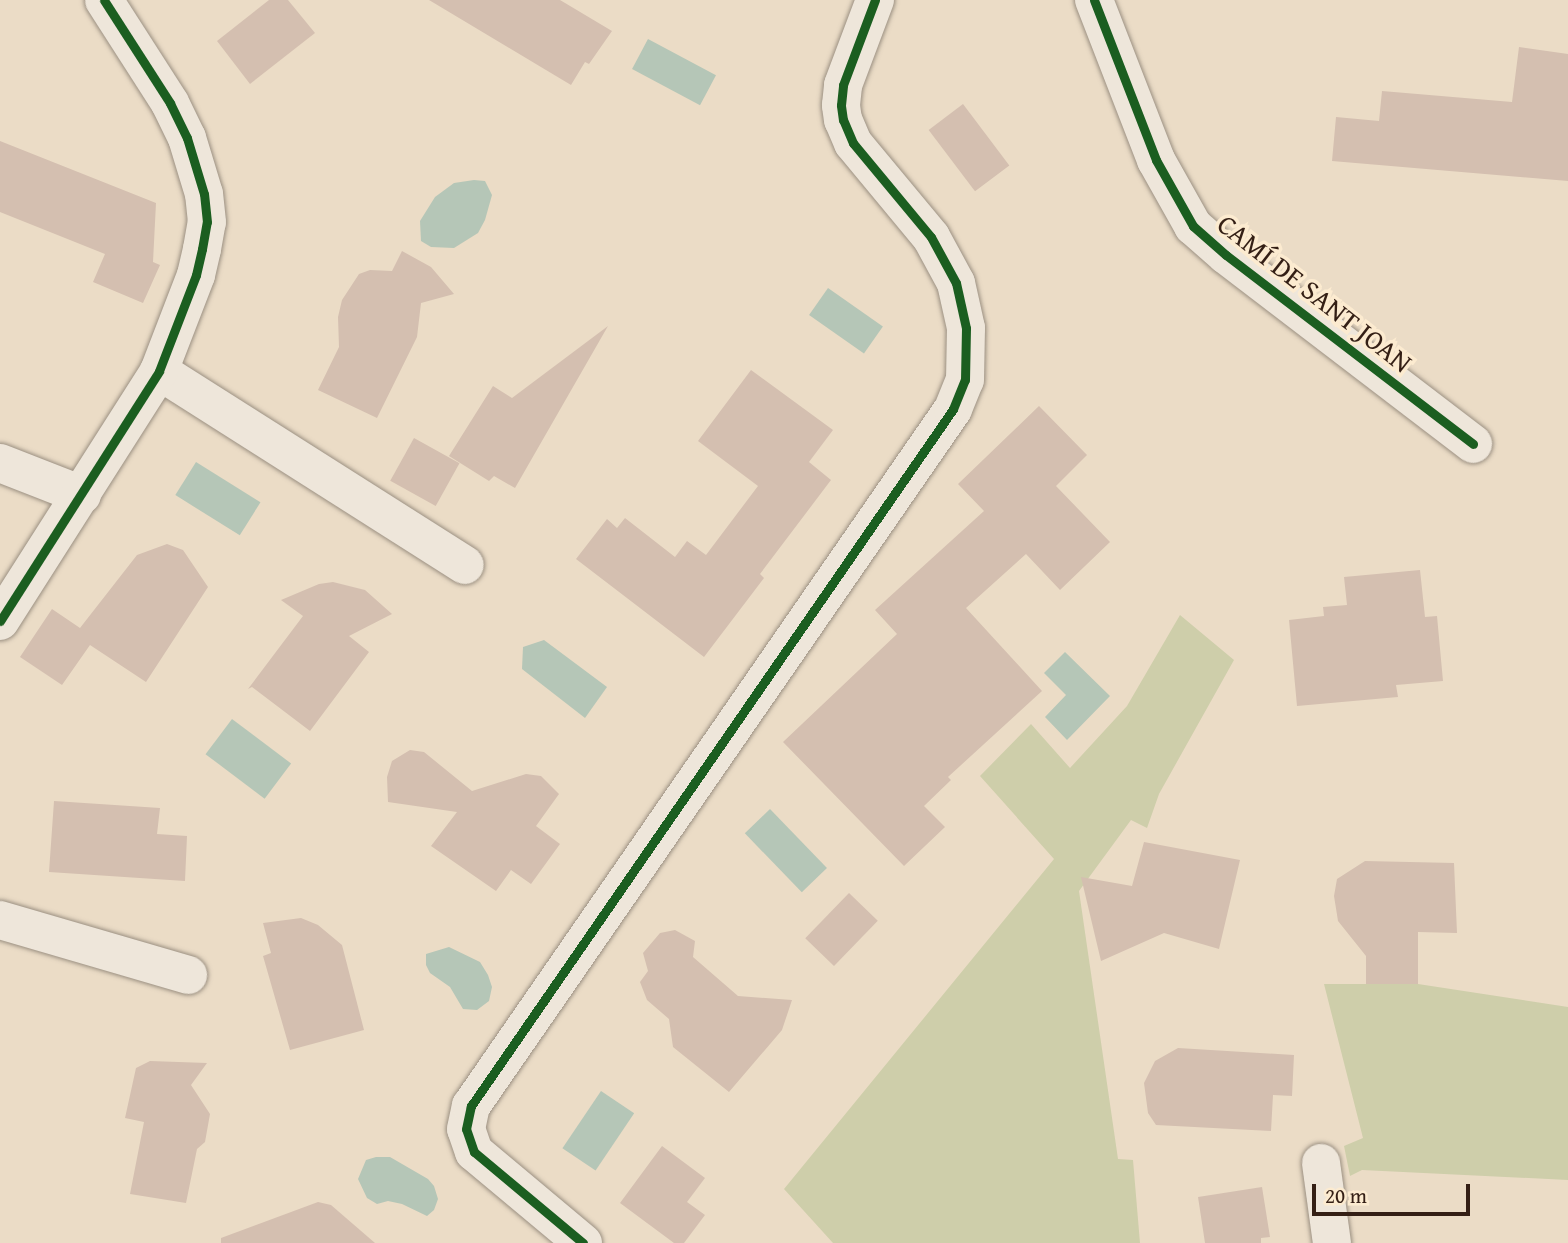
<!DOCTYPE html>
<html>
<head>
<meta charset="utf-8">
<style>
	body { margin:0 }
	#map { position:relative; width:1568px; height:1243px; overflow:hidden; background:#ebdcc6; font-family:"Gentium Book Plus",serif }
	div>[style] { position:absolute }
	.green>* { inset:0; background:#ceceaa }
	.water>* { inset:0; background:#b5c6b7; transform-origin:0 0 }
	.building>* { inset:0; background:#d4bfb0; transform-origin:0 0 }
	.roads { filter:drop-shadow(0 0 2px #9b9082) drop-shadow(0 0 2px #9b9082) }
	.street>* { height:38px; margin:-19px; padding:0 19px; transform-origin:19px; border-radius:19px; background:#eee6da }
	.cycleway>* { height:9px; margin:-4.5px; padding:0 4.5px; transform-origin:4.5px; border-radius:4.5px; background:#1b5e20 }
	span { translate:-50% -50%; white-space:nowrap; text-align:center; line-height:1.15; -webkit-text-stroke:7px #fcebd0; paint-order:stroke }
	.street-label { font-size:28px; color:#341f15 }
	.scale { position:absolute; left:1312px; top:1184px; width:158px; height:32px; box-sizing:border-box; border:4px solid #341f15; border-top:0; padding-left:9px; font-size:21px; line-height:24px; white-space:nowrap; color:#341f15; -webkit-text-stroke:5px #fcebd0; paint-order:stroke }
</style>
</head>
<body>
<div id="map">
	<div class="green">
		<div style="clip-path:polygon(1180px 615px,1234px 660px,1159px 794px,1147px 828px,1131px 820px,1079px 891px,1118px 1159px,1133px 1160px,1140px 1243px,833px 1243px,784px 1189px,1054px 859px,980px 776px,1031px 724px,1070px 768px,1127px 706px)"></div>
		<div style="clip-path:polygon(1324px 984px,1418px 984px,1568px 1007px,1568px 1180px,1362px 1170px,1350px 1176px,1344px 1146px,1363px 1138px)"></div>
	</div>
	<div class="water">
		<div style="left:648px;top:39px;width:77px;height:34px;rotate:28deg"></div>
		<div style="clip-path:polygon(474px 180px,485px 181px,492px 195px,485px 220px,478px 233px,454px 248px,431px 247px,421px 241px,420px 221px,435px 197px,454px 183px)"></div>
		<div style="left:828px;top:288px;width:67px;height:33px;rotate:35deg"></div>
		<div style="left:196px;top:462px;width:76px;height:39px;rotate:32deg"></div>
		<div style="clip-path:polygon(544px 640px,607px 687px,585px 718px,522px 669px,523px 647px)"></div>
		<div style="clip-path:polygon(1065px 652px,1110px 696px,1067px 740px,1045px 717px,1066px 695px,1044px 673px)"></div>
		<div style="left:232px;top:719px;width:74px;height:44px;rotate:37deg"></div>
		<div style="left:770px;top:809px;width:82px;height:35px;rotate:46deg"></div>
		<div style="clip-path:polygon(449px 947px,480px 962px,488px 975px,492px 987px,489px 1001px,477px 1010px,463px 1009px,450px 987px,430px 973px,426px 965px,426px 954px)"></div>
		<div style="left:601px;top:1091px;width:40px;height:69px;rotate:34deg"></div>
		<div style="clip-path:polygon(376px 1157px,390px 1157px,428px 1179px,434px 1186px,438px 1199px,434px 1210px,427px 1216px,402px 1204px,388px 1201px,377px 1204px,367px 1198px,358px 1179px,366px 1160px)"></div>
	</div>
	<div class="building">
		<div style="clip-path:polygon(269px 0,288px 0,315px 33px,250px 84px,217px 41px)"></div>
		<div style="clip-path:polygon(429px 0,560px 0,612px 31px,589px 64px,585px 62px,571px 85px)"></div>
		<div style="clip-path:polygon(1519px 47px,1568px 54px,1568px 181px,1332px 161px,1336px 117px,1379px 121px,1382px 91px,1512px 102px)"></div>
		<div style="left:963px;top:104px;width:77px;height:43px;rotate:53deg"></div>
		<div style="clip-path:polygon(0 141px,156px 203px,153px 262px,160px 265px,143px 303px,93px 282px,105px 254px,0 212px)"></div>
		<div style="clip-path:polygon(402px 251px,431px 267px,454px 294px,421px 303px,417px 337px,377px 418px,318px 390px,339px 347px,338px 317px,342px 300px,359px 274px,370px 270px,392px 271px)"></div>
		<div style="clip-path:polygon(608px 326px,515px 488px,494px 476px,489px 481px,449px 456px,493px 386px,512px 398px)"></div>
		<div style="clip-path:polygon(751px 370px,833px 430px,809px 462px,831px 480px,760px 574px,764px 578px,704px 657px,576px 559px,607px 519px,617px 528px,625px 518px,675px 557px,687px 541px,706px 555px,758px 486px,698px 441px)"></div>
		<div style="clip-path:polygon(1039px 406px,1087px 455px,1056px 486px,1110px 542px,1060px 590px,1026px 554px,966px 608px,1042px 691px,948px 777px,951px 780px,924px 806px,945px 827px,904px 866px,783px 742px,897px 634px,875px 610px,984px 511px,958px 484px)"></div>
		<div style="left:414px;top:438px;width:52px;height:49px;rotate:29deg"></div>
		<div style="clip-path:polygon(167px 544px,183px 550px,208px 587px,146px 682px,90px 645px,62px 685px,20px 657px,52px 609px,80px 628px,137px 555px)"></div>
		<div style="clip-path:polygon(1420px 570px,1425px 617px,1437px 616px,1443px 681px,1396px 685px,1398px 697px,1297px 706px,1289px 620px,1324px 616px,1323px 607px,1347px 605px,1344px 577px)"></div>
		<div style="clip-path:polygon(333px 582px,365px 590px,392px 614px,349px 636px,369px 652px,310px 731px,252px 687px,248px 689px,303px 616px,281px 600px,319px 584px)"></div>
		<div style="clip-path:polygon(410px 750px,424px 752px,472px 791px,526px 774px,541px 776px,559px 794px,536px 826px,560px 844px,531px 884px,511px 870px,496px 891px,431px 846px,457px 812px,388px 802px,387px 777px,392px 761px)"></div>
		<div style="clip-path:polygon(54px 801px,160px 808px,157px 834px,187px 836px,185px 881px,49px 872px)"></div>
		<div style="clip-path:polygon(1144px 842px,1240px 860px,1219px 949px,1164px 933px,1101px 961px,1081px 877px,1132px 886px)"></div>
		<div style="clip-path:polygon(1365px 861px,1454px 863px,1457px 933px,1418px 932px,1418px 984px,1366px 984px,1366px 956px,1338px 921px,1334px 896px,1337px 879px)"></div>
		<div style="left:849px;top:893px;width:40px;height:63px;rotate:44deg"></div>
		<div style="clip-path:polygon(301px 918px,318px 925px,342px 945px,364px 1030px,290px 1050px,263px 956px,271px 953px,263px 923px)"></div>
		<div style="clip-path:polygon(675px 930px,695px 941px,693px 957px,738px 996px,792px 1000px,782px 1030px,729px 1092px,673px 1047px,669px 1019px,647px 1000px,640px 982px,648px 971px,643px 953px,660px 933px)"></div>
		<div style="clip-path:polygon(1178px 1048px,1294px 1055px,1292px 1096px,1273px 1095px,1271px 1131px,1156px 1125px,1148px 1113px,1144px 1083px,1155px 1061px)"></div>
		<div style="clip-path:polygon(150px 1061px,207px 1063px,191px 1085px,210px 1114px,205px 1142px,197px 1149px,186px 1203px,130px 1194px,144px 1122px,125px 1118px,136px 1068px)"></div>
		<div style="clip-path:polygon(662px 1146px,705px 1178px,687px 1202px,705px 1215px,684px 1243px,674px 1243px,620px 1203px)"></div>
		<div style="clip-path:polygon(1262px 1187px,1270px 1237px,1261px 1238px,1261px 1243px,1205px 1243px,1198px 1197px)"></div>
		<div style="clip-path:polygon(318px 1202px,331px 1205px,375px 1243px,221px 1243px,221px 1238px)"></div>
	</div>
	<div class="roads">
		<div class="street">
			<div style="left:1094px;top:0;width:172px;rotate:68.8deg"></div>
			<div style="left:1156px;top:160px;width:76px;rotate:60.7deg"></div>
			<div style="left:1193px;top:226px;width:44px;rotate:41.3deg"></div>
			<div style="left:1226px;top:255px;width:311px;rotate:37.4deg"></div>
			<div style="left:159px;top:371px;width:362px;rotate:32.4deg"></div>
			<div style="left:0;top:463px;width:88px;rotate:21.3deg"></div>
			<div style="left:0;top:621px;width:296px;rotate:-57.5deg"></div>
			<div style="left:159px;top:371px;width:103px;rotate:-68.9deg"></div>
			<div style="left:196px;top:275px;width:27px;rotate:-77deg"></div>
			<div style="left:202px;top:249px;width:27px;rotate:-80deg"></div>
			<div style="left:207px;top:222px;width:28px;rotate:-96deg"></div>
			<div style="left:204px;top:194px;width:59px;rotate:-106.9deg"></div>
			<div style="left:187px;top:138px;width:39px;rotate:-116deg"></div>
			<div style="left:170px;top:103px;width:122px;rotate:-122.7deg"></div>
			<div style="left:0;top:920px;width:196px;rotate:16.3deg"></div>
			<div style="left:1321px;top:1163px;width:81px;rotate:82.2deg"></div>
			<div style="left:583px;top:1243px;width:142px;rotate:-140.1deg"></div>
			<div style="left:474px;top:1152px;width:24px;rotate:-109deg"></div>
			<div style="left:466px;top:1129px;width:24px;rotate:-78deg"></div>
			<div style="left:471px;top:1106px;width:847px;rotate:-55.33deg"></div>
			<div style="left:953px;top:409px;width:31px;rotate:-68deg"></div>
			<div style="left:965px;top:380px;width:52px;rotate:-88.9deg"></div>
			<div style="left:966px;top:328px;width:46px;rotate:-102.5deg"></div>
			<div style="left:956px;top:283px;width:52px;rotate:-118.5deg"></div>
			<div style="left:931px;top:237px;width:122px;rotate:-129.7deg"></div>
			<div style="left:853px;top:143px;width:25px;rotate:-113deg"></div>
			<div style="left:843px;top:120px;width:15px;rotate:-98deg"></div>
			<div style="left:841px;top:105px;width:20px;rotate:-84deg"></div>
			<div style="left:843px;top:85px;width:91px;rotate:-69.4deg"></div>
		</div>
	</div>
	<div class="cycleway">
		<div style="left:1094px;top:0;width:172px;rotate:68.8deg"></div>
		<div style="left:1156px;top:160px;width:76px;rotate:60.7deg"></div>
		<div style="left:1193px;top:226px;width:44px;rotate:41.3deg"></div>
		<div style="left:1226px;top:255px;width:311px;rotate:37.4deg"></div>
		<div style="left:0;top:621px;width:296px;rotate:-57.5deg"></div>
		<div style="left:159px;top:371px;width:103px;rotate:-68.9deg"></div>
		<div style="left:196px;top:275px;width:27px;rotate:-77deg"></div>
		<div style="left:202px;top:249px;width:27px;rotate:-80deg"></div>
		<div style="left:207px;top:222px;width:28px;rotate:-96deg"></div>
		<div style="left:204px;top:194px;width:59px;rotate:-106.9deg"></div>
		<div style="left:187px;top:138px;width:39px;rotate:-116deg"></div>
		<div style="left:170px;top:103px;width:122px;rotate:-122.7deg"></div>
		<div style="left:583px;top:1243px;width:142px;rotate:-140.1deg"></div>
		<div style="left:474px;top:1152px;width:24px;rotate:-109deg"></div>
		<div style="left:466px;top:1129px;width:24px;rotate:-78deg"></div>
		<div style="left:471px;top:1106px;width:847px;rotate:-55.33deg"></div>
		<div style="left:953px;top:409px;width:31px;rotate:-68deg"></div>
		<div style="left:965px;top:380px;width:52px;rotate:-88.9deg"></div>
		<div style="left:966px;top:328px;width:46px;rotate:-102.5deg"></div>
		<div style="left:956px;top:283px;width:52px;rotate:-118.5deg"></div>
		<div style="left:931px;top:237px;width:122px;rotate:-129.7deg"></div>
		<div style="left:853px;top:143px;width:25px;rotate:-113deg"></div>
		<div style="left:843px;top:120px;width:15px;rotate:-98deg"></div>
		<div style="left:841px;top:105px;width:20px;rotate:-84deg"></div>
		<div style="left:843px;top:85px;width:91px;rotate:-69.4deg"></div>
	</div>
	<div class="street-label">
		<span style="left:1315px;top:293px;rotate:38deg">CAMÍ DE SANT JOAN</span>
	</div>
	<div class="scale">20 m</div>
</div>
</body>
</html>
